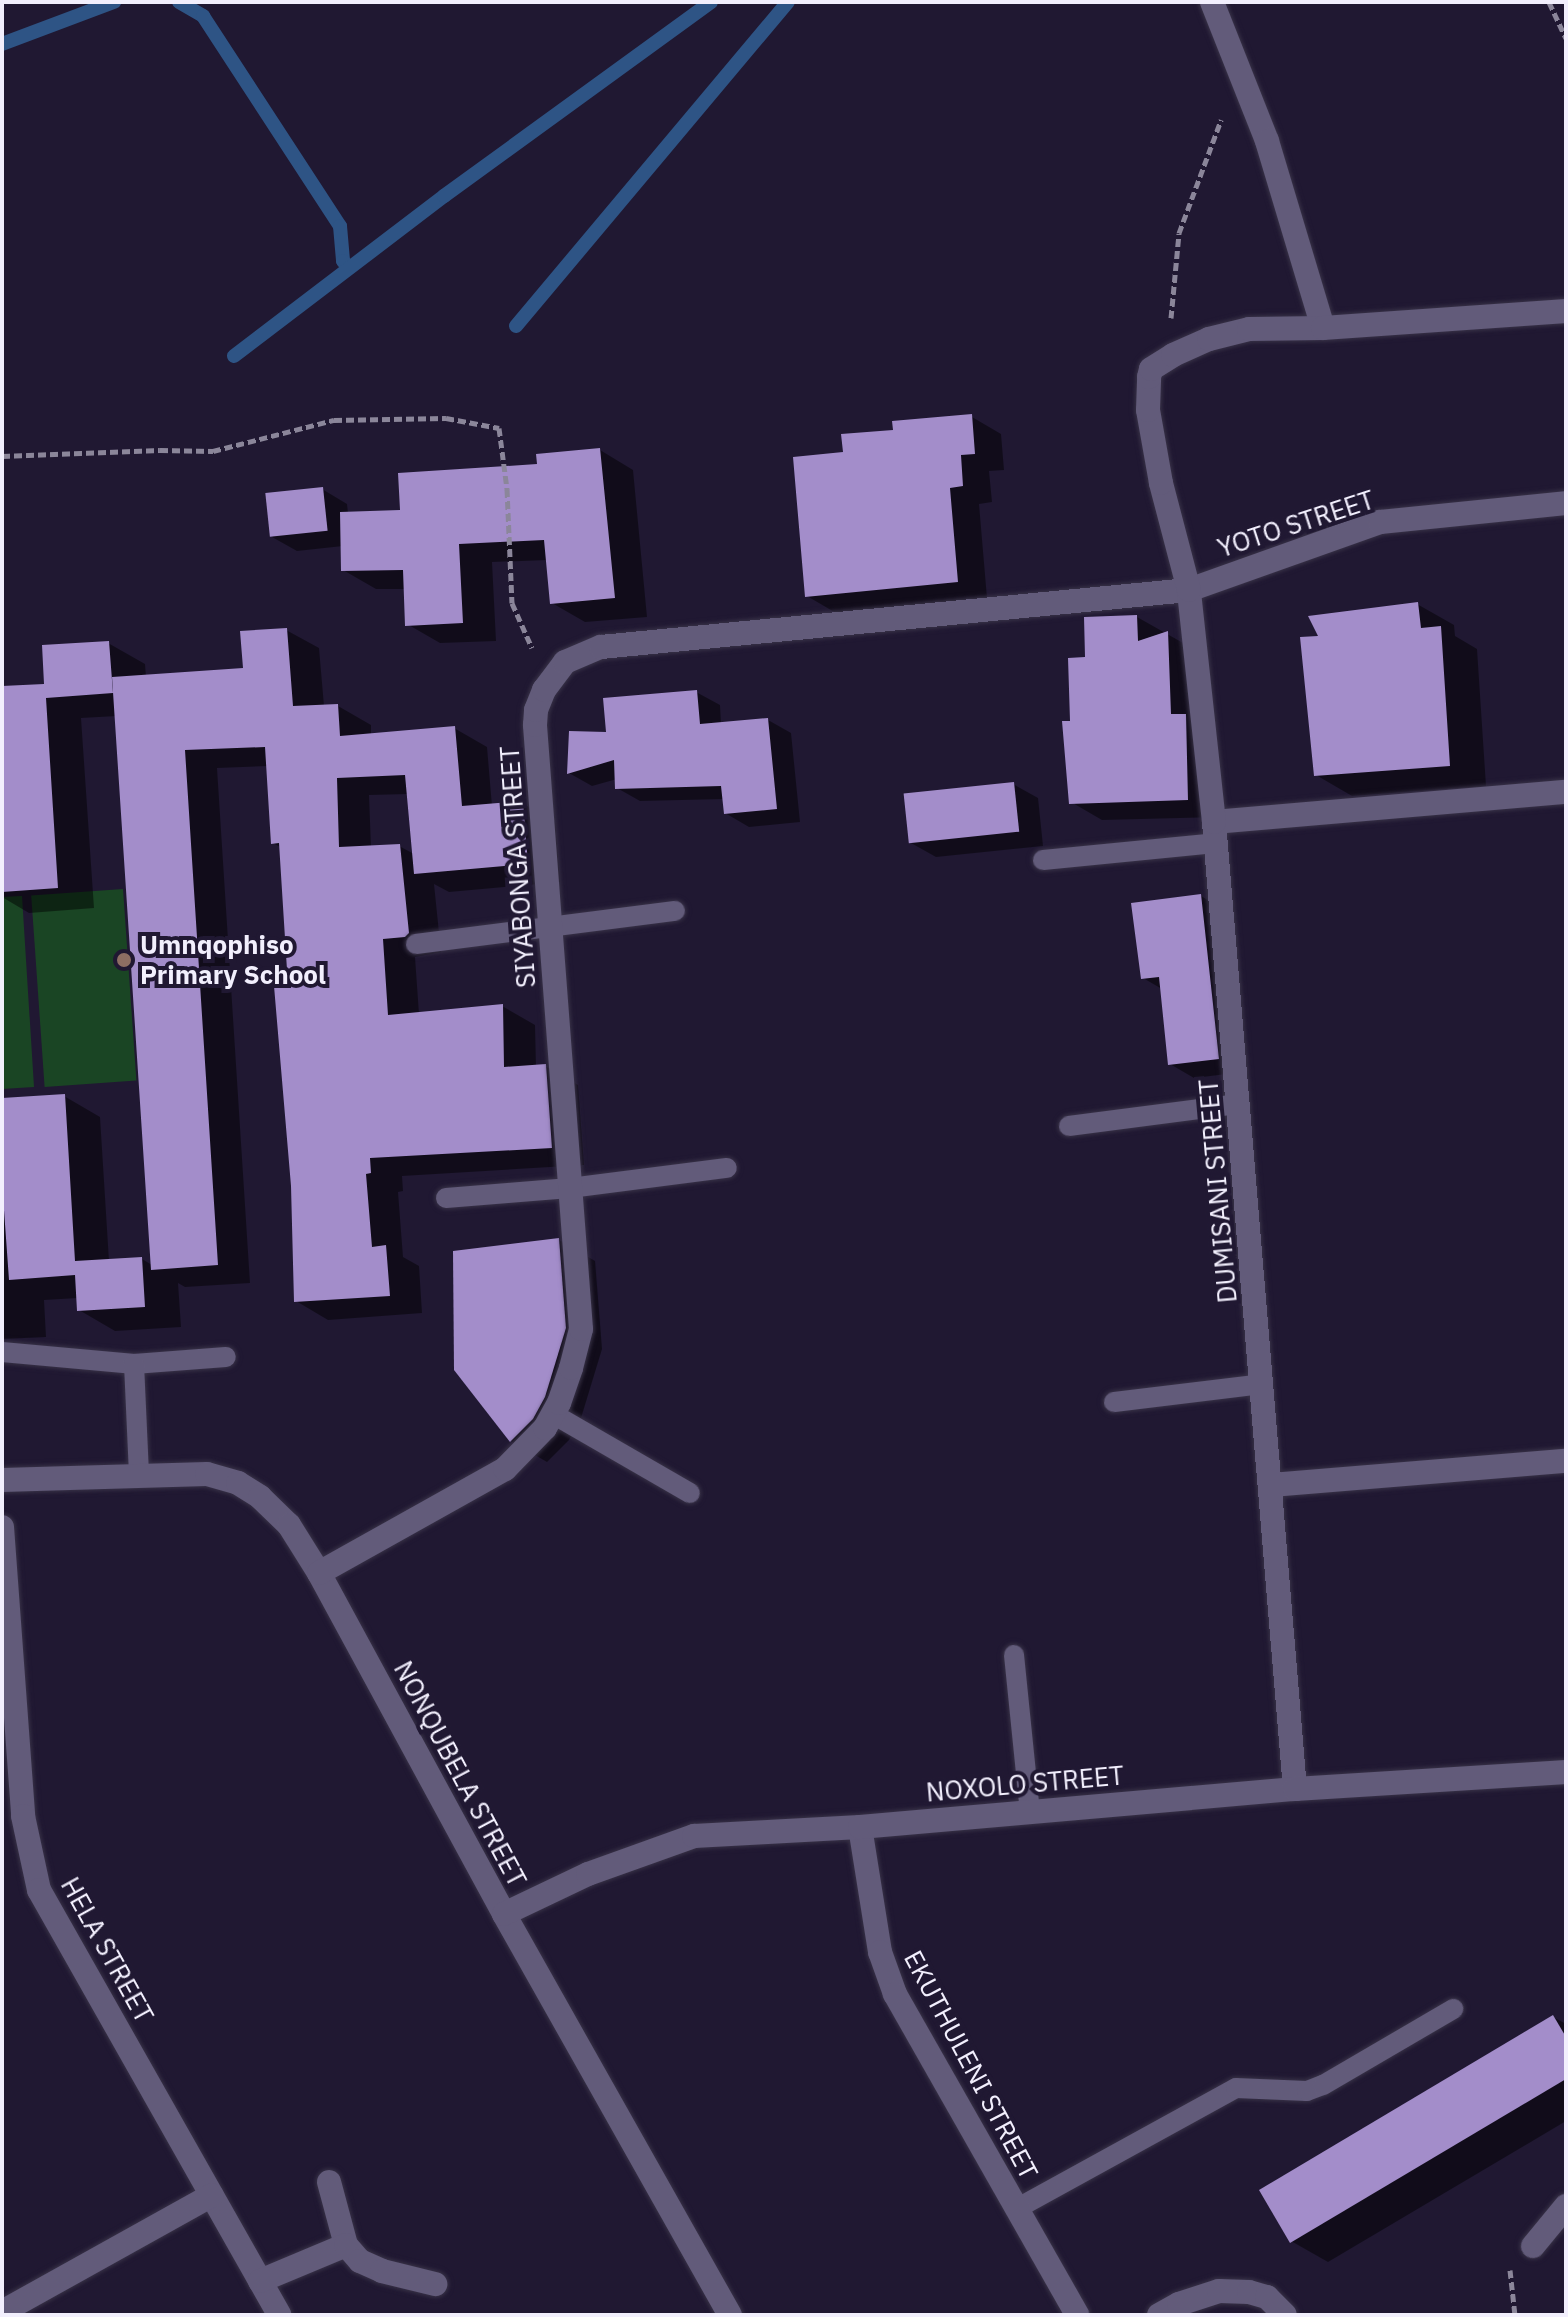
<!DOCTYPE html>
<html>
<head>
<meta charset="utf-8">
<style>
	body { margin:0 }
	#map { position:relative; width:1568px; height:2317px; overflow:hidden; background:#201832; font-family:"IBM Plex Sans",sans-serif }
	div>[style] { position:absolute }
	.green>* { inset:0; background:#1a4524; transform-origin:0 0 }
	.shadow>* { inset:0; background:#0007 }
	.stream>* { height:14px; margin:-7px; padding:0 7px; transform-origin:7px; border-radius:7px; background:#2e5485 }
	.building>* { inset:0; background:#a38dca; transform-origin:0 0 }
	.path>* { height:5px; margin-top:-2.5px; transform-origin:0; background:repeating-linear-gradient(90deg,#8b869a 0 8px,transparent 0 12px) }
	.roads { filter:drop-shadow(0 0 2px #383247) drop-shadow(0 0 2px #383247) }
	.service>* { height:20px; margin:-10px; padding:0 10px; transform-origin:10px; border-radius:10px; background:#625b7a }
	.minor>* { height:24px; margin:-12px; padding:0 12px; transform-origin:12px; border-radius:12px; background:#625b7a }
	.dots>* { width:22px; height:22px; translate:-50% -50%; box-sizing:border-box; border:4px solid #201832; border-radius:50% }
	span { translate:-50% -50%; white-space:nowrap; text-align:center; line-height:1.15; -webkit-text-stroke:8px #201832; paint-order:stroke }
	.street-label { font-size:26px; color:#f2effd }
	.poi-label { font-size:26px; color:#f2effd; font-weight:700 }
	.left { translate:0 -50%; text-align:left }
	.frame { position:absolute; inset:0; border:4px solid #f2effd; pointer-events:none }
</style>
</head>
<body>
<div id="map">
	<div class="green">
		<div style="left:123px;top:889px;width:192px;height:92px;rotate:86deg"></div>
		<div style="clip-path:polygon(22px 896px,34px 1087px,2px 1089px,2px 897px)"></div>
	</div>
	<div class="shadow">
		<div style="clip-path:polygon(972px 417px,1001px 434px,1004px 470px,989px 471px,992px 502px,979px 504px,987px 598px,836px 613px,807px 596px,845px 454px,895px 432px)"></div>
		<div style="clip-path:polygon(600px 450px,633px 470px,647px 617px,585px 622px,552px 603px,548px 560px,492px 562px,496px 641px,440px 643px,407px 624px,405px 589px,376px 589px,343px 570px,343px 546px,297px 551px,272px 537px,322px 489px,347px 504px,348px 513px,402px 512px,539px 466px)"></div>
		<div style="clip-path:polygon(1417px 604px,1454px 625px,1455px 636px,1477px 649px,1486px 786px,1352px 796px,1316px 775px,1321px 638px)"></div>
		<div style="clip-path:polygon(1137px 617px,1199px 652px,1202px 725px,1217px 734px,1219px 817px,1102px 820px,1071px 802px,1072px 723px,1088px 659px)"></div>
		<div style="clip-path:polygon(evenodd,286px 630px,319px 648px,324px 706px,338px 706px,371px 725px,371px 735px,454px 728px,487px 747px,492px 806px,522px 803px,555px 822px,560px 882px,449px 892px,434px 884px,441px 952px,415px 957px,419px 1014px,502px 1006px,535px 1025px,536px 1067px,545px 1066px,578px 1085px,584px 1165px,402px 1176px,403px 1191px,398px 1192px,403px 1257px,419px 1266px,422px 1313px,328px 1320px,296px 1301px,290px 987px,282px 848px,273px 843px,268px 766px,217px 768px,250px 1283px,185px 1287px,178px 1283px,181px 1327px,115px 1331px,79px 1310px,78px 1298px,44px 1300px,46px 1337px,2px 1339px,2px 1100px,64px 1096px,100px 1117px,109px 1261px,142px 1259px,152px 1265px,117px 716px,81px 718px,94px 908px,29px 913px,2px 897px,2px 674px,4px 688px,46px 686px,108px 643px,145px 664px,146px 677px,245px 670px,286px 630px,409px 794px,414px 854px,399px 846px,371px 847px,369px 795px,409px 794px)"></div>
		<div style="clip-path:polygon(696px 692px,720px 705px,721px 724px,768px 720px,791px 733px,800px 822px,749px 827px,725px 813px,724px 799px,640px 801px,617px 788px,617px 779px,592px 786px,569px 773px,608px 734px)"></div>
		<div style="clip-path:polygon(1013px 784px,1038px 798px,1043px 846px,936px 857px,911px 843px)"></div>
		<div style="clip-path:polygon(1201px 896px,1226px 911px,1243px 1072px,1194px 1078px,1170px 1064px,1162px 989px,1143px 978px)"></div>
		<div style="clip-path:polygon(559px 1240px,595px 1261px,602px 1349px,581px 1418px,569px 1440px,547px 1462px,511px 1441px,456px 1369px)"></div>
		<div style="clip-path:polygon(1553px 2017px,1566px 2024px,1566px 2121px,1328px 2262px,1291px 2241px)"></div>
	</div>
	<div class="stream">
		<div style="left:179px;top:2px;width:28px;rotate:30deg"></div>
		<div style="left:203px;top:16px;width:251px;rotate:56.9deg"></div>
		<div style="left:340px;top:226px;width:35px;rotate:85deg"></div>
		<div style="left:343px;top:261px;width:9px;rotate:49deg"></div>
		<div style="left:2px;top:44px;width:120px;rotate:-20.6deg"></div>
		<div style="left:516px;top:326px;width:423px;rotate:-50deg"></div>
		<div style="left:234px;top:356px;width:264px;rotate:-37.3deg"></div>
		<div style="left:444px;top:196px;width:330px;rotate:-36deg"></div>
	</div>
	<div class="building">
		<div style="clip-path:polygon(972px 414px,975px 454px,961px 455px,963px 486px,950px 488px,958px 582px,805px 597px,793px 457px,843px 452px,841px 434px,893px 430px,892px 421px)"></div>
		<div style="clip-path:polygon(600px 448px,615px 598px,550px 604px,544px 540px,459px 544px,463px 623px,405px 626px,403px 570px,341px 571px,340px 512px,400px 510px,398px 473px,537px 464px,536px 454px)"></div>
		<div style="left:323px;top:487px;width:44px;height:58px;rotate:84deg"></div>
		<div style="clip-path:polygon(1418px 602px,1421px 628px,1441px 626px,1450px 766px,1314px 776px,1300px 637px,1318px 636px,1308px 616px)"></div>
		<div style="clip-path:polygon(1137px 615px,1138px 641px,1168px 631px,1171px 714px,1186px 714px,1188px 800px,1069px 804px,1062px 721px,1070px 721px,1068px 658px,1085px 657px,1084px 617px)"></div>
		<div style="clip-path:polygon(287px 628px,293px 706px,338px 704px,340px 736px,455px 726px,462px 806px,523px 801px,528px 864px,414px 874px,405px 775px,337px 778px,339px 847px,400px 844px,409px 933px,405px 937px,383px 939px,388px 1015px,503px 1004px,504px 1067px,546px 1064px,552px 1148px,370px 1158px,371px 1173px,366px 1174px,372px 1247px,386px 1245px,390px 1296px,294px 1302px,291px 1186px,274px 986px,288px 986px,279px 843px,271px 844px,265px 747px,185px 750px,218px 1265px,151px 1270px,112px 677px,243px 668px,240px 631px)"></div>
		<div style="clip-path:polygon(109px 641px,113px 693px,46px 698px,58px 888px,2px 892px,2px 686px,44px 684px,42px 645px)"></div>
		<div style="clip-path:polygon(697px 690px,700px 724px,768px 718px,777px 809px,724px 814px,721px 786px,615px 789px,614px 760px,567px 774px,569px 731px,606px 732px,603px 698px)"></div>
		<div style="left:1014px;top:782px;width:50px;height:111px;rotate:84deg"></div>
		<div style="clip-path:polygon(1201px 894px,1219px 1059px,1168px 1065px,1159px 977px,1141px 979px,1131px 903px)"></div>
		<div style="clip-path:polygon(65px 1094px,75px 1261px,142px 1257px,145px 1307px,77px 1311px,75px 1275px,9px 1280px,2px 1182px,2px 1098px)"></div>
		<div style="clip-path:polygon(559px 1238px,566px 1328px,545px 1397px,533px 1419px,510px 1442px,454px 1370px,453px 1251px)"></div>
		<div style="clip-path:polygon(1553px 2015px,1566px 2037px,1566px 2079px,1290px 2243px,1259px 2190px)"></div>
	</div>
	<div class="path">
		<div style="left:1549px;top:2px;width:40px;rotate:65deg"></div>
		<div style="left:1171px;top:318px;width:85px;rotate:-84.6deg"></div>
		<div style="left:1179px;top:233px;width:121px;rotate:-69.6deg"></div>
		<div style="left:2px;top:456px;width:158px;rotate:-2.2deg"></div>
		<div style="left:160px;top:450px;width:53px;rotate:1.1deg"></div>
		<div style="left:213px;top:451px;width:125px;rotate:-14.4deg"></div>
		<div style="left:334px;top:420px;width:112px;rotate:-1deg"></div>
		<div style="left:446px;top:418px;width:54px;rotate:10.7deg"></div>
		<div style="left:499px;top:428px;width:62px;rotate:82.5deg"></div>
		<div style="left:507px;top:489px;width:114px;rotate:87.5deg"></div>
		<div style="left:512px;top:603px;width:49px;rotate:66deg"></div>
		<div style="left:1510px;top:2270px;width:45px;rotate:83.7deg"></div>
	</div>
	<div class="roads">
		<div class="service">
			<div style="left:1043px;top:860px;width:173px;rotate:-5.6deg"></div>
			<div style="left:416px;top:944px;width:261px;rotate:-7.3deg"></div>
			<div style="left:1069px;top:1126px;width:171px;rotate:-7.4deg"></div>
			<div style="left:446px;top:1198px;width:124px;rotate:-4.6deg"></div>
			<div style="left:570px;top:1188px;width:158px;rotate:-7.3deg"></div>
			<div style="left:2px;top:1352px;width:133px;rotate:5.2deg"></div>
			<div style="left:134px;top:1364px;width:92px;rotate:-4.4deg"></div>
			<div style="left:134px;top:1364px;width:111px;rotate:87.4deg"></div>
			<div style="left:1114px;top:1402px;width:149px;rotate:-6.9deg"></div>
			<div style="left:553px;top:1414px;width:158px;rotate:30deg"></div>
			<div style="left:1014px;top:1655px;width:158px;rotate:84.2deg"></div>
			<div style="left:1016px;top:2209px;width:251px;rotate:-28.8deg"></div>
			<div style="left:1236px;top:2088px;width:71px;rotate:2.4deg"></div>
			<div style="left:1307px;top:2091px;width:17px;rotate:-21deg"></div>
			<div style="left:1323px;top:2085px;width:151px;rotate:-30.3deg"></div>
		</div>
		<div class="minor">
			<div style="left:1212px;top:2px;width:149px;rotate:68.4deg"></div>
			<div style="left:1267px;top:141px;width:195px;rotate:73.3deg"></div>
			<div style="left:1214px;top:822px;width:353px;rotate:-4.9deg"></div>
			<div style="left:2px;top:1480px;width:205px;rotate:-1.7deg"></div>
			<div style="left:207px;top:1474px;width:32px;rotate:16deg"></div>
			<div style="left:238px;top:1483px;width:26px;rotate:32deg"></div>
			<div style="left:260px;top:1497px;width:40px;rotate:44deg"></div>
			<div style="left:289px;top:1525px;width:57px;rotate:58deg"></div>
			<div style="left:319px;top:1573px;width:388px;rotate:61.5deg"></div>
			<div style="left:504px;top:1914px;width:460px;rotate:60.6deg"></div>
			<div style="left:1271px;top:1485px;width:296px;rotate:-4.7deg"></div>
			<div style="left:2px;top:1527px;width:290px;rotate:85.8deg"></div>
			<div style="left:23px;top:1816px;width:76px;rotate:77.8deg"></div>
			<div style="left:39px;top:1890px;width:488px;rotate:60.5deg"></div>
			<div style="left:319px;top:1573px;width:213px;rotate:-29.2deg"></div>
			<div style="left:505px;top:1469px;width:57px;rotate:-45.7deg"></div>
			<div style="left:545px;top:1428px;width:29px;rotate:-61deg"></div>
			<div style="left:559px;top:1403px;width:37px;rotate:-71deg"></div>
			<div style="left:571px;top:1368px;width:40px;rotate:-75.6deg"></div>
			<div style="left:581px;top:1329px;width:606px;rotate:-94.36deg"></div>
			<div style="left:535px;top:725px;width:15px;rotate:-86deg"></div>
			<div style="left:536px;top:710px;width:22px;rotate:-68deg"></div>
			<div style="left:544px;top:690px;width:35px;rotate:-53deg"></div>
			<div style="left:565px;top:662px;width:39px;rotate:-23deg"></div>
			<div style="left:601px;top:647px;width:591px;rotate:-5.54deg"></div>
			<div style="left:1189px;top:590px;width:203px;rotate:-19.6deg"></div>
			<div style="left:1380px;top:522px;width:187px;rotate:-5.8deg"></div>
			<div style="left:1295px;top:1789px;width:970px;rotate:-94.79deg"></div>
			<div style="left:1214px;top:822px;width:233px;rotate:-96.2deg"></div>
			<div style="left:1189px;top:590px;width:111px;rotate:-104.7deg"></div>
			<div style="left:1161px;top:483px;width:74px;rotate:-100.1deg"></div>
			<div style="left:1148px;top:410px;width:33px;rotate:-88deg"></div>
			<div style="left:1149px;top:377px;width:8px;rotate:-76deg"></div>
			<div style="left:1151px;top:369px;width:26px;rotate:-32deg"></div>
			<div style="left:1173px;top:355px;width:39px;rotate:-24deg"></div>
			<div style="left:1209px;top:339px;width:41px;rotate:-14deg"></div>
			<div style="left:1249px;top:329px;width:74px;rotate:-0.8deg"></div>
			<div style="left:1323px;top:328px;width:244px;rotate:-4deg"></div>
			<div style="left:860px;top:1827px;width:127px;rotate:80.9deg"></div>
			<div style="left:880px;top:1952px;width:45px;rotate:70.3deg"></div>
			<div style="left:895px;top:1994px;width:369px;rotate:60.4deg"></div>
			<div style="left:504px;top:1914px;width:93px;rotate:-25.5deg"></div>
			<div style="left:588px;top:1874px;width:113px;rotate:-19.7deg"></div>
			<div style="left:694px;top:1836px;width:166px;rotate:-3.1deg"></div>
			<div style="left:860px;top:1827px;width:437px;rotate:-5deg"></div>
			<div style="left:1295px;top:1789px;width:272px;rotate:-3.6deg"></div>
			<div style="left:329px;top:2182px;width:65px;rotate:74.9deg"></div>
			<div style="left:1533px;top:2246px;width:52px;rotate:-50.5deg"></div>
			<div style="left:260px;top:2281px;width:93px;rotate:-22.7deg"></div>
			<div style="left:346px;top:2245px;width:21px;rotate:49deg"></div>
			<div style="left:360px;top:2261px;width:24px;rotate:24deg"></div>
			<div style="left:382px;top:2271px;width:55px;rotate:13.8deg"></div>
			<div style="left:2px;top:2312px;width:240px;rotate:-29.1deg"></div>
			<div style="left:1159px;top:2315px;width:23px;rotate:-29deg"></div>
			<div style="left:1179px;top:2304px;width:42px;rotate:-18deg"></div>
			<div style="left:1219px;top:2291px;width:30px;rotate:2deg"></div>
			<div style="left:1249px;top:2292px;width:19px;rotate:16deg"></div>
			<div style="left:1267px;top:2297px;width:25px;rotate:45deg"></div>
		</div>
	</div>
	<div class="dots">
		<div style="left:124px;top:960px;background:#8d6e63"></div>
	</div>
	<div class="street-label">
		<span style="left:1296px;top:524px;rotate:-18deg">YOTO STREET</span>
		<span style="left:518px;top:867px;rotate:-94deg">SIYABONGA STREET</span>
		<span style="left:1218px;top:1191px;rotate:-95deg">DUMISANI STREET</span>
		<span style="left:460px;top:1774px;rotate:62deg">NONQUBELA STREET</span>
		<span style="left:1025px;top:1784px;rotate:-5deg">NOXOLO STREET</span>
		<span style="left:107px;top:1950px;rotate:61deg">HELA STREET</span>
		<span style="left:971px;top:2065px;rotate:62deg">EKUTHULENI STREET</span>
	</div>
	<div class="poi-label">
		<span class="left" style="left:140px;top:960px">Umnqophiso<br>Primary School</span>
	</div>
	<div class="frame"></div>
</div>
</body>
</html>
